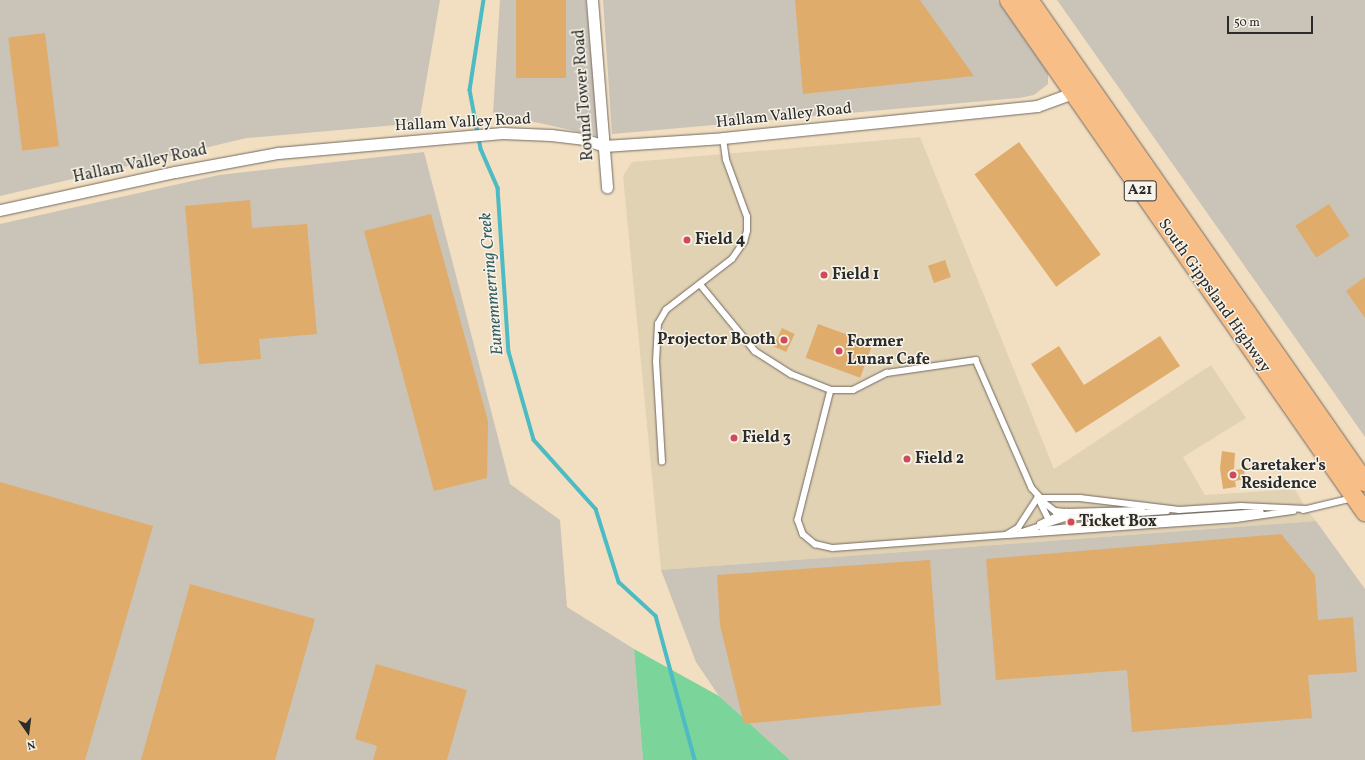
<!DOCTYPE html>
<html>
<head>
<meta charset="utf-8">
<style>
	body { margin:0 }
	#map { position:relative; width:1365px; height:760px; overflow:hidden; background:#f2dfc2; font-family:Vollkorn,serif }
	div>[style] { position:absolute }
	.built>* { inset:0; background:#e2d2b4 }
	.industrial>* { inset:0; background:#cac3b8 }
	.green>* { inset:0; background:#7bd49a }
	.stream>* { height:3.5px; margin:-1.75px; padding:0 1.75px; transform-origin:1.75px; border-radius:1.75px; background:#4cbbc4 }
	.building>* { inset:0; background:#dfac6b; transform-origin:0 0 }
	.roads { filter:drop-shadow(0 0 1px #716a60) drop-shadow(0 0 1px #716a60) }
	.service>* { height:5.5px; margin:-2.75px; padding:0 2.75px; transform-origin:2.75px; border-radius:2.75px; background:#fff }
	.minor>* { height:11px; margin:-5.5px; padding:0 5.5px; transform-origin:5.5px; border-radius:5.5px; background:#fff }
	.trunk>* { height:18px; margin:-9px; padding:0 9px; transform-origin:9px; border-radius:9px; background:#f7be88 }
	.dots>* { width:11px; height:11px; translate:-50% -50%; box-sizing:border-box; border:2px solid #f7f3e8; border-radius:50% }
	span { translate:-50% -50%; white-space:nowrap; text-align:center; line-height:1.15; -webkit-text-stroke:3px #f7f3e8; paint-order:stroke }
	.shield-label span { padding:1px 3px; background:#f7f3e8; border:1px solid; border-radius:3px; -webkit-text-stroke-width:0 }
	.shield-label { font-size:15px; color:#2b2b2b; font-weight:700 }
	.street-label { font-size:16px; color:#2b2b2b }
	.poi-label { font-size:16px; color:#2b2b2b; font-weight:700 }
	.left { translate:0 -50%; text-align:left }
	.right { translate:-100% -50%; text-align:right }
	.water-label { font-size:17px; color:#375d61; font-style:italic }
	.north { position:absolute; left:8px; top:712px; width:40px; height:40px; -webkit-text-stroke:3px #f7f3e8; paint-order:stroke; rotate:166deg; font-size:11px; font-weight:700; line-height:16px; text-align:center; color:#2b2b2b }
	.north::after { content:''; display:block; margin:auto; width:14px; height:18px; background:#2b2b2b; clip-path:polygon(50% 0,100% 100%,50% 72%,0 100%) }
	.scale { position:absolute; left:1227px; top:16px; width:86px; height:18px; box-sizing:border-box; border:2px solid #2b2b2b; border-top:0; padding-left:5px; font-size:12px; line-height:14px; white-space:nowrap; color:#2b2b2b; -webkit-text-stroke:3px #f7f3e8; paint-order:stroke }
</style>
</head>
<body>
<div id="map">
	<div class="built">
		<div style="clip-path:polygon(920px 137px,1054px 469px,1211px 365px,1246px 418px,1183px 457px,1205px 495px,1295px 489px,1306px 509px,1316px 521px,661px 570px,623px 176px,632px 162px)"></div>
	</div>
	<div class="industrial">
		<div style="clip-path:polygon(0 0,440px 0,419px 123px,247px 138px,0 196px)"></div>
		<div style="clip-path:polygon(500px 0,586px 0,598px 136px,493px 113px)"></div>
		<div style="clip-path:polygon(603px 0,997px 0,1048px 73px,1048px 84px,1034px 95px,1019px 98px,612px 134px)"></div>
		<div style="clip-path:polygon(1057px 0,1365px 0,1365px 437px,1332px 390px)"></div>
		<div style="clip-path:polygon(424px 152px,510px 484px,560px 520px,567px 607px,634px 649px,643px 760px,0 760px,0 224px,219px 175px)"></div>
		<div style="clip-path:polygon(1316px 521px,1365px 589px,1365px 760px,790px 760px,719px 696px,696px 662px,661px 570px)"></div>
	</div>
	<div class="green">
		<div style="clip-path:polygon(634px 649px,719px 696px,790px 760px,643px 760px)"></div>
	</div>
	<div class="stream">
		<div style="left:484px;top:0;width:91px;rotate:98.8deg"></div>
		<div style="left:470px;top:90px;width:60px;rotate:79.4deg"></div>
		<div style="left:481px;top:149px;width:43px;rotate:66.4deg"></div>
		<div style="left:498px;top:188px;width:164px;rotate:86.2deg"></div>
		<div style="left:509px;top:352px;width:91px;rotate:74.1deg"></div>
		<div style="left:534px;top:440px;width:93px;rotate:48.1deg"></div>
		<div style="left:596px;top:509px;width:77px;rotate:72.5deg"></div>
		<div style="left:619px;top:582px;width:50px;rotate:42.6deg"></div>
		<div style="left:656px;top:616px;width:149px;rotate:74.8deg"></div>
	</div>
	<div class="building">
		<div style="left:516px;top:0;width:50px;height:78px"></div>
		<div style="clip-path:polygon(795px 0,920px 0,974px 76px,803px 94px)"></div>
		<div style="left:45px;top:33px;width:114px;height:37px;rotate:83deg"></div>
		<div style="left:1019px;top:142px;width:139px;height:55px;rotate:54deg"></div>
		<div style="clip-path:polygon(250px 200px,252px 228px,307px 224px,317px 334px,259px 339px,261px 359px,199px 364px,185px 206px)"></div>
		<div style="left:1329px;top:204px;width:38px;height:40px;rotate:57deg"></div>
		<div style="clip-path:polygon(431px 214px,488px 421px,487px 478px,434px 491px,364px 231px)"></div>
		<div style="left:945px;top:260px;width:18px;height:18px;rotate:71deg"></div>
		<div style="clip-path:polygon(1365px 277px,1365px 318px,1346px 291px)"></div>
		<div style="left:818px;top:324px;width:58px;height:36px;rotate:20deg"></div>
		<div style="left:782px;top:328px;width:14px;height:20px;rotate:25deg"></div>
		<div style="clip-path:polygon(1160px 336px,1180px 366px,1076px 433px,1031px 364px,1059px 346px,1084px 385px)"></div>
		<div style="clip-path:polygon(1222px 451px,1235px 453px,1234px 470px,1244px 469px,1245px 479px,1235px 481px,1236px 487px,1223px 489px,1220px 468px)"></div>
		<div style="clip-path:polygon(0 482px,153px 526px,85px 760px,0 760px)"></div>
		<div style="clip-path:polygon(1281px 534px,1315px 575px,1318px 620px,1353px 617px,1357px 672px,1308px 675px,1312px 718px,1132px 732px,1127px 670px,996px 680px,986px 559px)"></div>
		<div style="clip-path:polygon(930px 560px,941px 705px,744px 724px,720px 625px,717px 575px)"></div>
		<div style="clip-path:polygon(190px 584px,315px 619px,275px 760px,141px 760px)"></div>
		<div style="clip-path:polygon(376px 664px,467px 690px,447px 760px,373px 760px,377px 746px,355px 739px)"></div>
	</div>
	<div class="roads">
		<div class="service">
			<div style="left:700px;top:284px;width:87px;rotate:50.6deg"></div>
			<div style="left:755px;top:351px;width:43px;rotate:32.6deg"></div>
			<div style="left:791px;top:374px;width:43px;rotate:21.8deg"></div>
			<div style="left:831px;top:390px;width:22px"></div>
			<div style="left:853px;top:390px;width:38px;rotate:-27deg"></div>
			<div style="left:887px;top:373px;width:90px;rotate:-8.3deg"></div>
			<div style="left:976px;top:360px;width:140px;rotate:66.4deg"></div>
			<div style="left:1032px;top:488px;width:13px;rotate:48deg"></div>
			<div style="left:1041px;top:498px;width:39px"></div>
			<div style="left:1080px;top:498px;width:100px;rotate:6.9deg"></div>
			<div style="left:1179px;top:510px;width:62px;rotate:-3.7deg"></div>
			<div style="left:1241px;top:506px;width:65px;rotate:2.6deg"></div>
			<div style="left:831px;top:390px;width:134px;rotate:104.2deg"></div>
			<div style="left:798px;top:520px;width:15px;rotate:70deg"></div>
			<div style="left:803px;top:534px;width:16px;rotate:40deg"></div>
			<div style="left:815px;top:544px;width:18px;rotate:13deg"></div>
			<div style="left:833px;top:548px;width:173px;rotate:-4.3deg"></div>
			<div style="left:1006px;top:535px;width:14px;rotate:-30deg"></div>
			<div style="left:1018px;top:528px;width:37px;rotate:-57deg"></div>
			<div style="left:662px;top:462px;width:100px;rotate:-93.4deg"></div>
			<div style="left:656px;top:362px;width:38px;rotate:-87deg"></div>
			<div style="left:658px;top:324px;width:16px;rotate:-60deg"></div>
			<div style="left:666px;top:310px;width:83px;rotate:-37.7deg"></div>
			<div style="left:732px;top:259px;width:21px;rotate:-55deg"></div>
			<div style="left:744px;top:242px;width:11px;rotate:-75deg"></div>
			<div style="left:747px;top:231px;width:14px;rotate:-90deg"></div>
			<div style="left:747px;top:217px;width:61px;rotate:-110.2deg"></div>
			<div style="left:726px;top:160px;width:22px;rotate:-98deg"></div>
			<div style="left:1038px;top:497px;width:28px;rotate:64deg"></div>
			<div style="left:1041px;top:500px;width:18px;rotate:38deg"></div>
			<div style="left:1055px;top:511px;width:10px;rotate:6deg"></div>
			<div style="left:1303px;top:510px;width:51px;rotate:-13.5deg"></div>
			<div style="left:1040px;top:524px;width:29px;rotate:-25deg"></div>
			<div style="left:1066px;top:512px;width:76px;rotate:-1.5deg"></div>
			<div style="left:1043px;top:530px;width:71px;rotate:-6.4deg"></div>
			<div style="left:1114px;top:522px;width:147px;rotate:-3.9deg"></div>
			<div style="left:1022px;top:532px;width:45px;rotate:-18deg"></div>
			<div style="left:1065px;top:518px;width:102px;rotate:-3.9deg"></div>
			<div style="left:1008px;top:535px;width:229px;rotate:-4deg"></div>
			<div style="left:1236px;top:519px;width:58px;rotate:-8deg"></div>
		</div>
		<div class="minor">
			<div style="left:592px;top:0;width:188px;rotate:85.4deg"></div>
			<div style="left:0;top:210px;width:179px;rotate:-12.3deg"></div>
			<div style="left:175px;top:172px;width:105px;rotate:-10.5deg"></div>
			<div style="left:278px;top:153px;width:225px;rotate:-5.1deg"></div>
			<div style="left:502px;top:133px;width:49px;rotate:2.3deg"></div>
			<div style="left:551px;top:135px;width:32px;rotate:7deg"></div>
			<div style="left:583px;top:139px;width:22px;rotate:18deg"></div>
			<div style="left:604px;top:146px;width:119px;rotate:-3.8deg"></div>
			<div style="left:723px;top:138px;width:316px;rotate:-5.8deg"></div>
			<div style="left:1037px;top:106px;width:38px;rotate:-20deg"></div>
		</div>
		<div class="trunk">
			<div style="left:1009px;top:0;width:624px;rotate:55.19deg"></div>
			<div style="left:1029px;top:0;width:588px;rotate:55.12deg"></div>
		</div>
	</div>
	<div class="dots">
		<div style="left:687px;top:240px;background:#d1495b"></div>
		<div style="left:824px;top:275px;background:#d1495b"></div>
		<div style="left:784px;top:340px;background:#d1495b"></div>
		<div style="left:839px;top:351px;background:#d1495b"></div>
		<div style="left:734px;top:438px;background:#d1495b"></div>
		<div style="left:907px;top:459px;background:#d1495b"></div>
		<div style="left:1233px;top:475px;background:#d1495b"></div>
		<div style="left:1071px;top:522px;background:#d1495b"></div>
	</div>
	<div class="shield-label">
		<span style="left:1140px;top:191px">A21</span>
	</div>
	<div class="street-label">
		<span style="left:584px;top:95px;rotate:-94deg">Round Tower Road</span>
		<span style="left:784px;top:116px;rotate:-6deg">Hallam Valley Road</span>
		<span style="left:463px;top:123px;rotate:-3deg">Hallam Valley Road</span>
		<span style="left:140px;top:164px;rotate:-12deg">Hallam Valley Road</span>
		<span style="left:1214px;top:296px;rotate:55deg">South Gippsland Highway</span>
	</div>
	<div class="poi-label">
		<span class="left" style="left:695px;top:240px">Field 4</span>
		<span class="left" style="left:832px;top:275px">Field 1</span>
		<span class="right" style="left:776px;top:340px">Projector Booth</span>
		<span class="left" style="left:847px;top:351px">Former<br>Lunar Cafe</span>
		<span class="left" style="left:742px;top:438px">Field 3</span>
		<span class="left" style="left:915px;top:459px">Field 2</span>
		<span class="left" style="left:1241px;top:475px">Caretaker's<br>Residence</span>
		<span class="left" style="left:1079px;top:522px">Ticket Box</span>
	</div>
	<div class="water-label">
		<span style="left:492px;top:284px;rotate:-95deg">Eumemmerring Creek</span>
	</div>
	<div class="north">N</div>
	<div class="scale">50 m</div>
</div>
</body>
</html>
